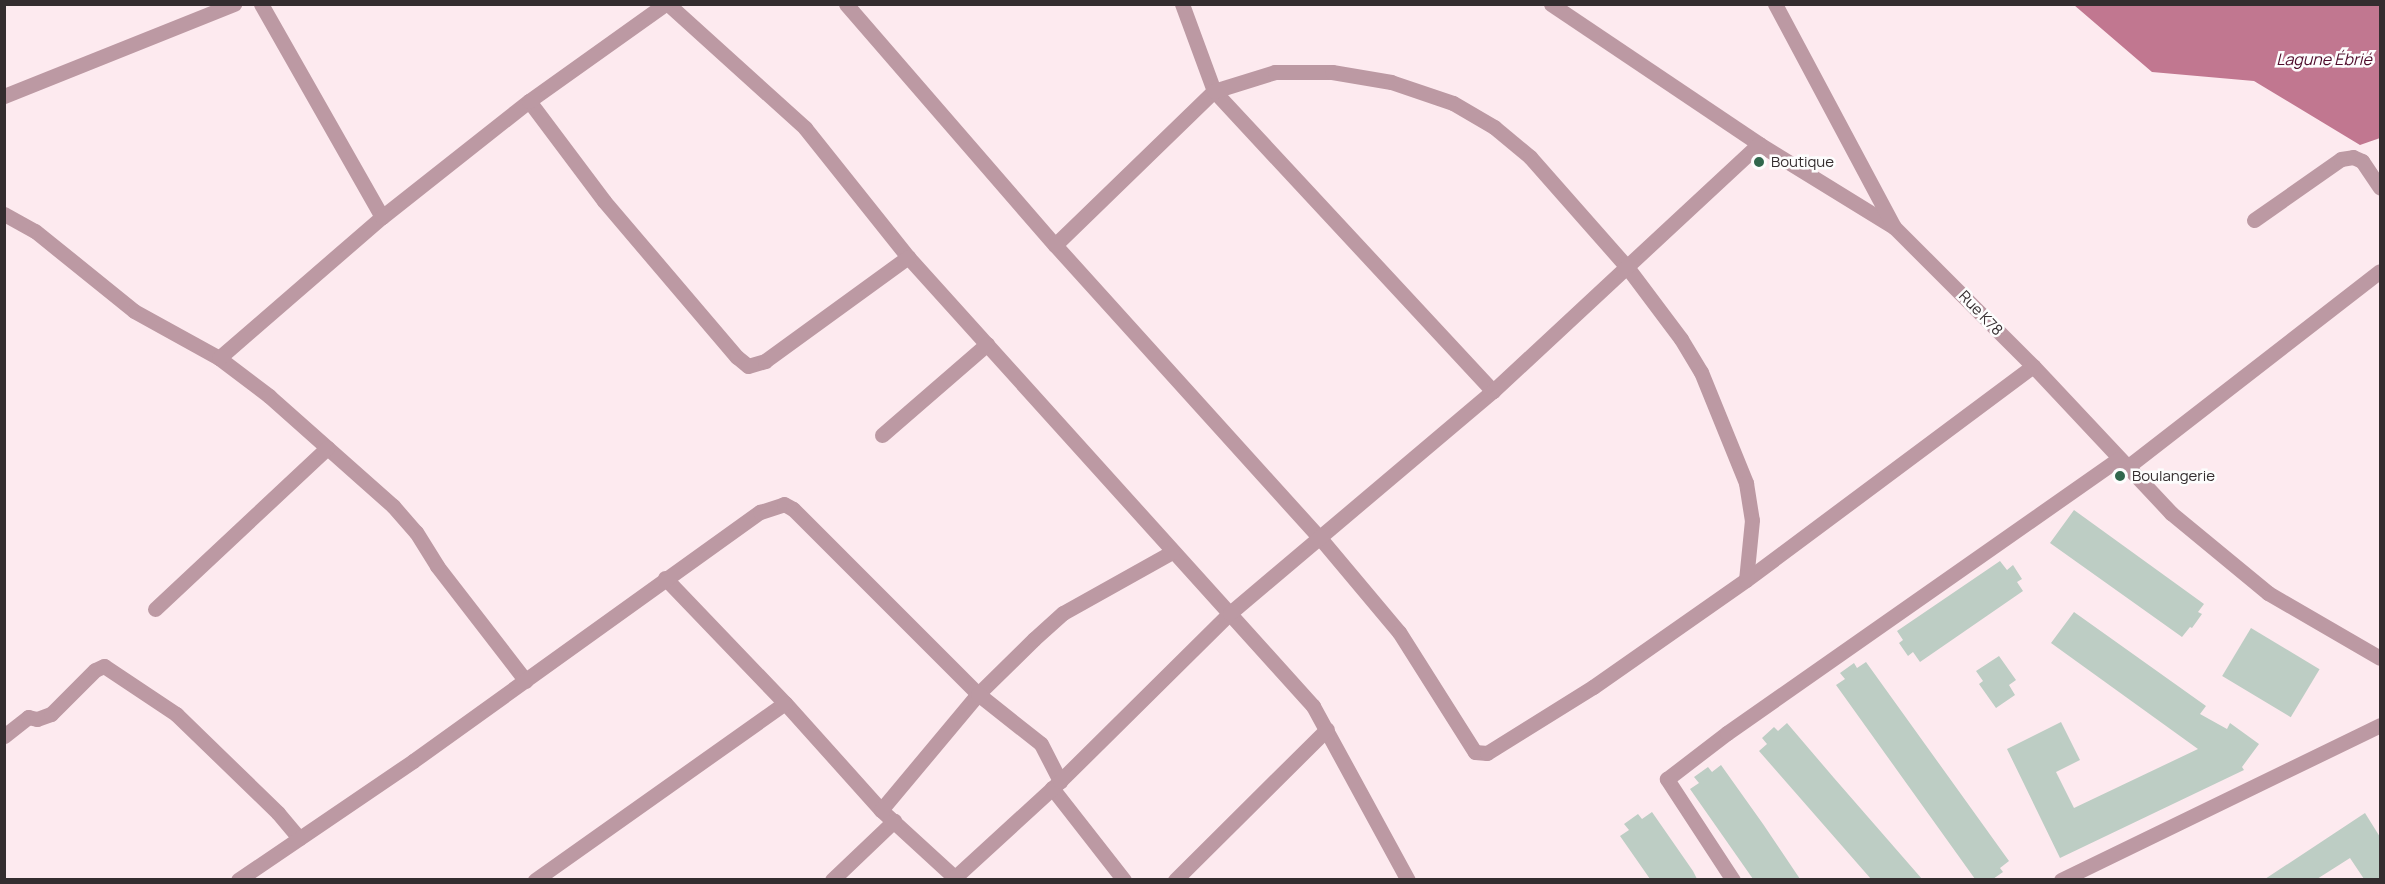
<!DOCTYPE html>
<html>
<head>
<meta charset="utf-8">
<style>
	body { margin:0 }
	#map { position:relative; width:2385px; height:884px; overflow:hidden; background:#fdeaef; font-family:Manrope,sans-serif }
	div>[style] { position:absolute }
	.water>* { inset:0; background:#c17790 }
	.building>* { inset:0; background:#bdcdc4; transform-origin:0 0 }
	.minor>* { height:15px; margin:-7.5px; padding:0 7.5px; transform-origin:7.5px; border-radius:7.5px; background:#bc99a3 }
	.dots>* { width:16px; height:16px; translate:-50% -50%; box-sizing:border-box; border:3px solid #fdfdfd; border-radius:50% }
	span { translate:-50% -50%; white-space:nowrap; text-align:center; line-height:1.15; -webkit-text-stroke:5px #fdfdfd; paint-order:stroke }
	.poi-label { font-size:15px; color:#342d2f }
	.left { translate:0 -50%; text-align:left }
	.street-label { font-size:15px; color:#342d2f }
	.water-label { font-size:16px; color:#4f0b2a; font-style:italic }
	.frame { position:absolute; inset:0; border:6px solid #342d2f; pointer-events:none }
</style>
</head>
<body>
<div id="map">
	<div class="water">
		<div style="clip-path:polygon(2074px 5px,2380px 5px,2380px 138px,2360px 145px,2254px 81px,2152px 72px)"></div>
	</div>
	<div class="building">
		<div style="clip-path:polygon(2074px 510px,2204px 604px,2198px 612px,2202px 614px,2192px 628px,2190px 627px,2182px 637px,2050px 543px)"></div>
		<div style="clip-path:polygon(2000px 561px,2007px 570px,2013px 565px,2022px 579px,2017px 582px,2023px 591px,1920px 662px,1913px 652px,1908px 656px,1899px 643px,1903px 640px,1897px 631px)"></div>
		<div style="clip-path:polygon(2074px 612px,2206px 706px,2200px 714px,2227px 729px,2230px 723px,2259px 744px,2242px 767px,2244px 770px,2060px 858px,2007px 749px,2061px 722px,2080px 760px,2056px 772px,2074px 808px,2198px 749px,2051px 643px)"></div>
		<div style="left:2251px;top:628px;width:80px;height:56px;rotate:31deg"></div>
		<div style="clip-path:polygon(1999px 656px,2016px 680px,2009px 685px,2015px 695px,1996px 708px,1979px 684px,1983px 681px,1976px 671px)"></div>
		<div style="clip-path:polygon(1866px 662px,2009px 861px,2000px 868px,2003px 872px,1993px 879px,1975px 879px,1836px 685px,1845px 679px,1840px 673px,1854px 663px,1857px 668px)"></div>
		<div style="clip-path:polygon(1787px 723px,1834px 778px,1922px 879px,1871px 879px,1759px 751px,1767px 744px,1762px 738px,1774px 727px,1778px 731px)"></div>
		<div style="clip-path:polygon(1721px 765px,1763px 824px,1800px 879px,1753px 879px,1690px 789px,1699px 783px,1694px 777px,1708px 767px,1712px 772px)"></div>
		<div style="clip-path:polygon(1652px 812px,1693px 871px,1697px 879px,1650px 879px,1620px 836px,1629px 830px,1624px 824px,1638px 814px,1642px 819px)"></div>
		<div style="clip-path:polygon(2365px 813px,2380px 837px,2380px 879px,2364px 879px,2350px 858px,2317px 879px,2265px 879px)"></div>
	</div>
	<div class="minor">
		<div style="left:261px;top:4px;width:245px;rotate:60.4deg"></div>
		<div style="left:668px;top:4px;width:185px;rotate:42.1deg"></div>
		<div style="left:805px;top:128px;width:165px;rotate:51.4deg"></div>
		<div style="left:908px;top:257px;width:605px;rotate:47.95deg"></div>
		<div style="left:1313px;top:706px;width:198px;rotate:61.4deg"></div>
		<div style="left:846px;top:4px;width:319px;rotate:49.1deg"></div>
		<div style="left:1055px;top:245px;width:395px;rotate:47.9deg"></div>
		<div style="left:1320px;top:538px;width:123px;rotate:50deg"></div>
		<div style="left:1399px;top:632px;width:142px;rotate:57.7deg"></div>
		<div style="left:1475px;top:752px;width:12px;rotate:5deg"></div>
		<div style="left:1487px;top:753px;width:125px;rotate:-31.9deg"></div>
		<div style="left:1593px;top:687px;width:187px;rotate:-35deg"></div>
		<div style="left:1746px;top:580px;width:358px;rotate:-36.7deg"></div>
		<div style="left:1182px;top:4px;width:93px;rotate:69.8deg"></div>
		<div style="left:1214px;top:91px;width:410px;rotate:47.1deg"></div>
		<div style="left:1551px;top:4px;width:251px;rotate:33.9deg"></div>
		<div style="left:1759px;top:144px;width:158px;rotate:31.6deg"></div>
		<div style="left:1894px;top:227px;width:197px;rotate:45deg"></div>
		<div style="left:2033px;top:366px;width:202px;rotate:46.8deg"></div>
		<div style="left:2171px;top:513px;width:126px;rotate:39.5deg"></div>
		<div style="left:2268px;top:593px;width:129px;rotate:30.1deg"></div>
		<div style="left:1775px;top:4px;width:253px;rotate:61.9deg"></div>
		<div style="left:4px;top:96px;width:248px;rotate:-21.8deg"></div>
		<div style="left:529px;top:101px;width:125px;rotate:53.1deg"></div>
		<div style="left:604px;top:201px;width:205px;rotate:49.6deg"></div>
		<div style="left:737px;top:357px;width:14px;rotate:39deg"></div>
		<div style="left:748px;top:366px;width:18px;rotate:-16deg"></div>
		<div style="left:765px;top:361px;width:177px;rotate:-36deg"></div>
		<div style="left:4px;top:214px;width:35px;rotate:29deg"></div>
		<div style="left:35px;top:231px;width:127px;rotate:38.9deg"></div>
		<div style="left:134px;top:311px;width:97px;rotate:28.9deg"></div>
		<div style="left:219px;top:358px;width:63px;rotate:37.2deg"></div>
		<div style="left:269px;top:396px;width:166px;rotate:41.6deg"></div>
		<div style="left:393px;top:506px;width:35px;rotate:49deg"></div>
		<div style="left:416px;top:532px;width:40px;rotate:58deg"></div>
		<div style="left:437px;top:566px;width:145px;rotate:52.3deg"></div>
		<div style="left:2254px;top:220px;width:106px;rotate:-35deg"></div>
		<div style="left:2341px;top:159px;width:12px;rotate:-9deg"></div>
		<div style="left:2353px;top:157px;width:10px;rotate:24deg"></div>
		<div style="left:2362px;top:161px;width:32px;rotate:56deg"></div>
		<div style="left:1055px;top:245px;width:221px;rotate:-44.1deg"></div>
		<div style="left:1214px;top:91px;width:64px;rotate:-17.3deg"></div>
		<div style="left:1275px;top:72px;width:57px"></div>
		<div style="left:1332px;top:72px;width:60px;rotate:9.6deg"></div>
		<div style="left:1391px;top:82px;width:65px;rotate:18.7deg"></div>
		<div style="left:1453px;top:103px;width:48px;rotate:30.3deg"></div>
		<div style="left:1494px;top:127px;width:47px;rotate:39.8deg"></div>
		<div style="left:1530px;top:157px;width:147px;rotate:48.6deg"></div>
		<div style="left:1627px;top:267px;width:90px;rotate:53.1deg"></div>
		<div style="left:1681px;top:339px;width:39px;rotate:59deg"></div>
		<div style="left:1701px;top:372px;width:120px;rotate:67.9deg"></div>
		<div style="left:1746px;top:483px;width:37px;rotate:81deg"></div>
		<div style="left:1752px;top:520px;width:60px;rotate:95.7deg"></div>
		<div style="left:219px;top:358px;width:216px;rotate:-40.9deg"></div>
		<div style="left:382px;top:217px;width:187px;rotate:-38.3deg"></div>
		<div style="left:529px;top:101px;width:167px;rotate:-35.5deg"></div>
		<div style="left:882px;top:435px;width:139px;rotate:-40.9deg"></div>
		<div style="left:2126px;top:468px;width:321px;rotate:-37.8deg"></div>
		<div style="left:665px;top:578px;width:173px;rotate:46.2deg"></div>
		<div style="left:785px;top:703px;width:144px;rotate:48.1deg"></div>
		<div style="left:881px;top:810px;width:99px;rotate:42.5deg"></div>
		<div style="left:155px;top:609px;width:236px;rotate:-43.1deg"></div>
		<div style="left:4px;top:736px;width:31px;rotate:-38deg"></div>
		<div style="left:28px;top:717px;width:9px;rotate:13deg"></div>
		<div style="left:37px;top:719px;width:15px;rotate:-20deg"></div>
		<div style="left:51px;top:714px;width:62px;rotate:-45deg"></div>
		<div style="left:95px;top:670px;width:10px;rotate:-24deg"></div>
		<div style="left:104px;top:666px;width:87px;rotate:33.7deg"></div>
		<div style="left:176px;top:714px;width:142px;rotate:44.1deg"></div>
		<div style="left:278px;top:813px;width:33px;rotate:50deg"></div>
		<div style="left:1052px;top:788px;width:117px;rotate:52deg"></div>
		<div style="left:881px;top:810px;width:151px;rotate:-50.1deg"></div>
		<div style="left:978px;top:694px;width:78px;rotate:-44.5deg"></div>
		<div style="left:1034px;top:639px;width:39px;rotate:-42deg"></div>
		<div style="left:1063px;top:613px;width:125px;rotate:-29.2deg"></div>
		<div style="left:238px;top:880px;width:212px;rotate:-34.2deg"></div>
		<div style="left:413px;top:761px;width:427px;rotate:-35.7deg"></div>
		<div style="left:760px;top:512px;width:25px;rotate:-18deg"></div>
		<div style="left:784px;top:504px;width:10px;rotate:29deg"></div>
		<div style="left:793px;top:509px;width:262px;rotate:45deg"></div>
		<div style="left:978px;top:694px;width:80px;rotate:38.4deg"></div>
		<div style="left:1041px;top:744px;width:42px;rotate:62.8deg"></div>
		<div style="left:535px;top:880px;width:306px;rotate:-35.3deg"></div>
		<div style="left:832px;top:880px;width:86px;rotate:-43.6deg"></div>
		<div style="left:952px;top:880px;width:147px;rotate:-42.5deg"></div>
		<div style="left:1060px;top:781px;width:239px;rotate:-44.7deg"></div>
		<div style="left:1230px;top:613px;width:344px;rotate:-40.2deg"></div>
		<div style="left:1493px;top:391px;width:363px;rotate:-42.9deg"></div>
		<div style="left:1175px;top:880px;width:214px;rotate:-44.8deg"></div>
		<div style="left:1733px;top:880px;width:121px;rotate:-123.2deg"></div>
		<div style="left:1667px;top:779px;width:76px;rotate:-37.5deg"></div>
		<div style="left:1727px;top:733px;width:477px;rotate:-35deg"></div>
		<div style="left:2061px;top:880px;width:355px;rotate:-25.9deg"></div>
	</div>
	<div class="dots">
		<div style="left:1759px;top:162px;background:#31674d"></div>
		<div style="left:2120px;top:476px;background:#31674d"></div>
	</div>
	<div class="poi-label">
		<span class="left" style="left:1771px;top:162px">Boutique</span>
		<span class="left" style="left:2132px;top:476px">Boulangerie</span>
	</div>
	<div class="street-label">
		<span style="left:1981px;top:313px;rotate:46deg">Rue K78</span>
	</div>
	<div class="water-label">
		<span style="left:2324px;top:59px">Lagune Ébrié</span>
	</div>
	<div class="frame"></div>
</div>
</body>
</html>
